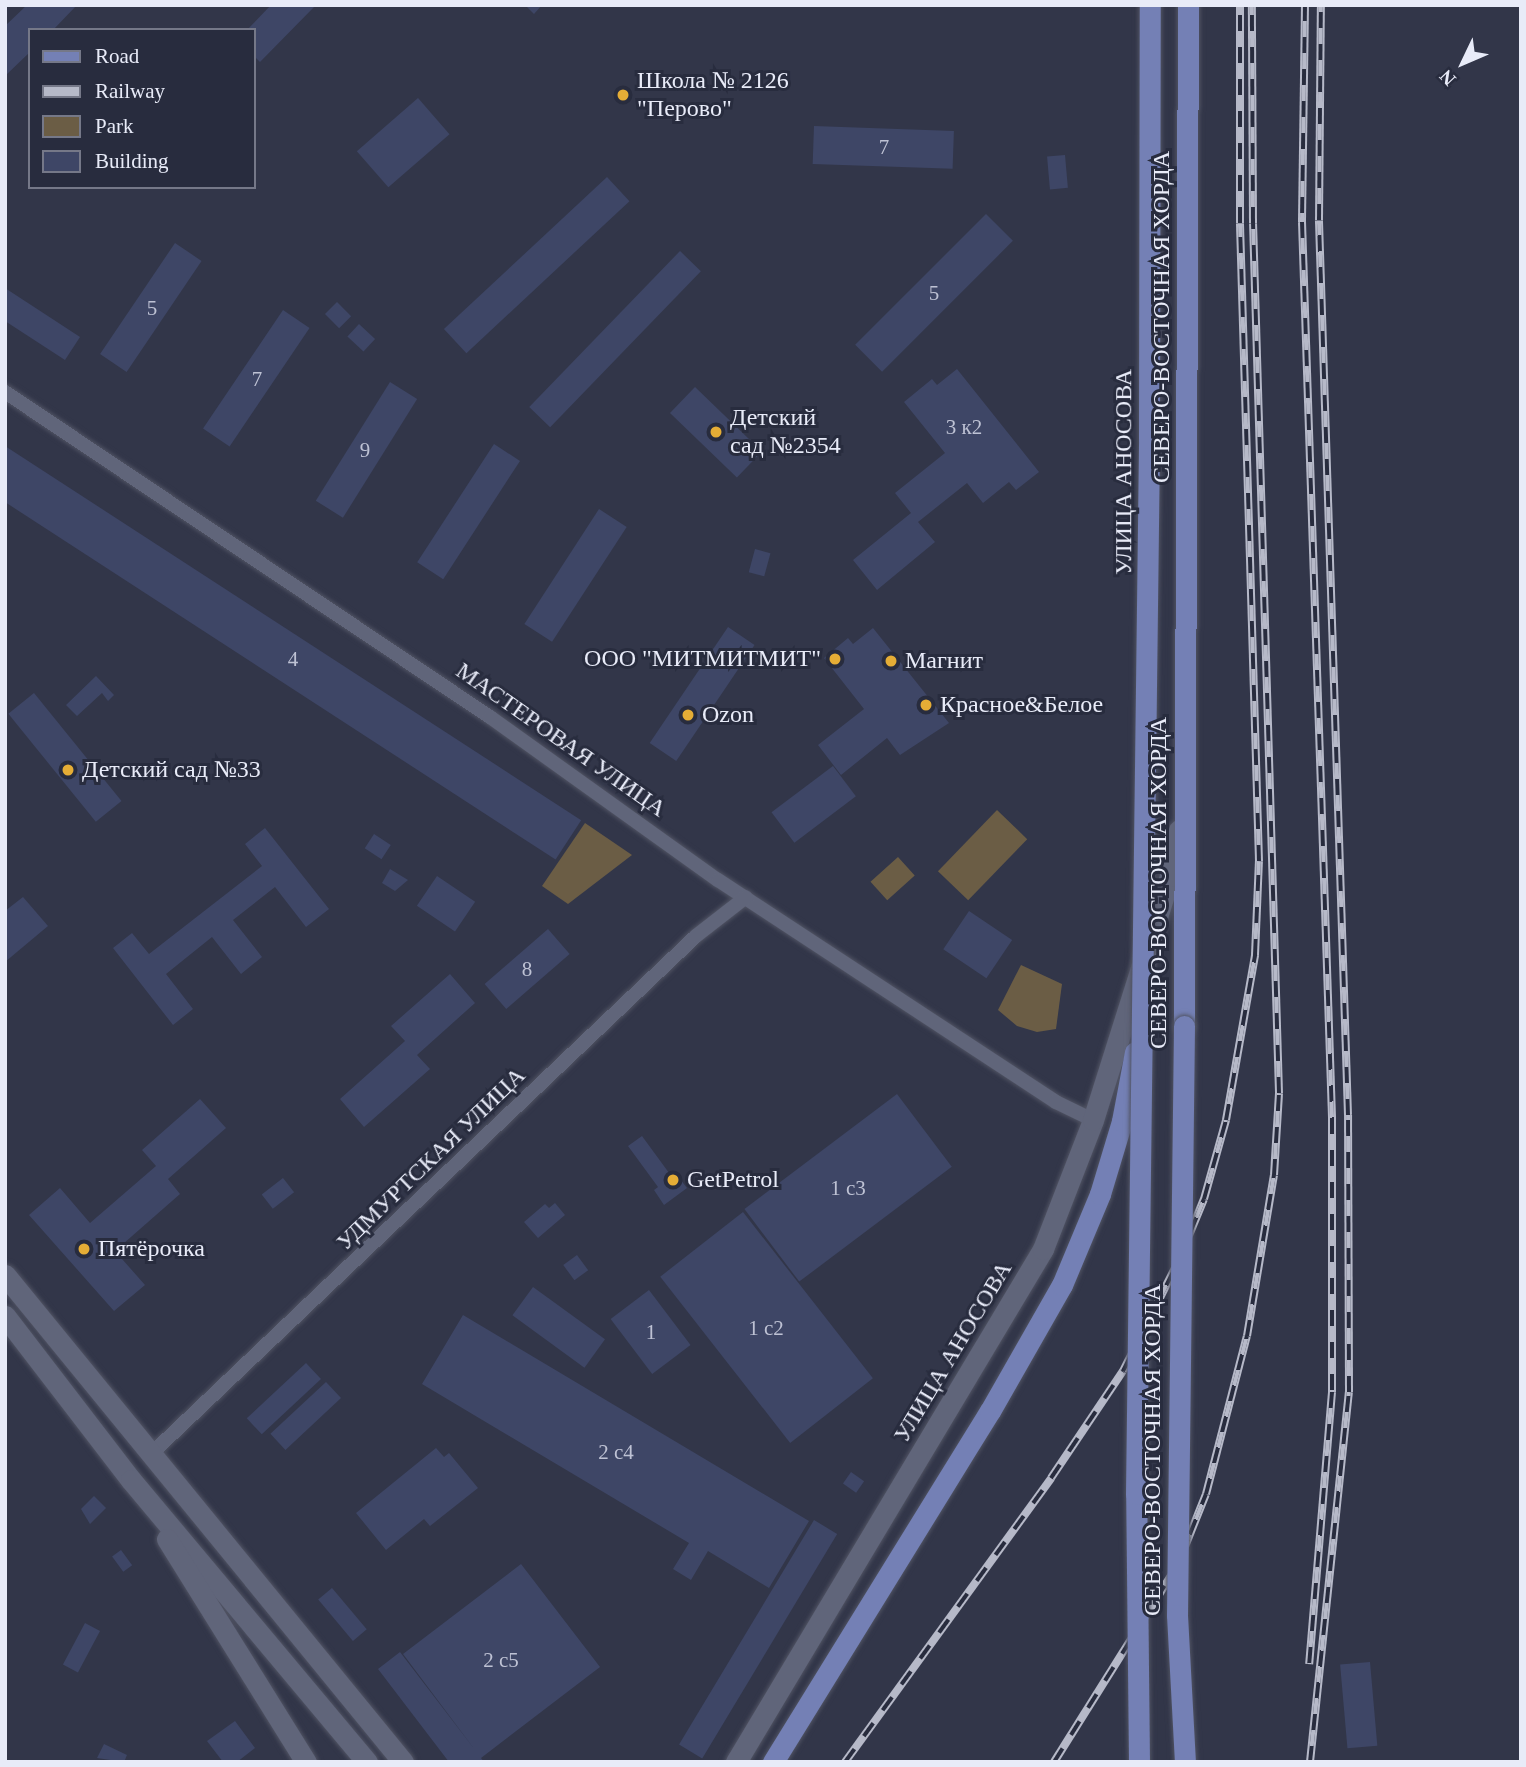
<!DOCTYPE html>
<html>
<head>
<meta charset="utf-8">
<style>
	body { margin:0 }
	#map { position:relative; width:1526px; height:1767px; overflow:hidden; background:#323649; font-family:"Times New Roman",serif }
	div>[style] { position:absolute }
	.green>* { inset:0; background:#6b5d45; transform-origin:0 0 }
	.building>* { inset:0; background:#3e4666; transform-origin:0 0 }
	.roads { filter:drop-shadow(0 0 2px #505363) drop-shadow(0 0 2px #505363) }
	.street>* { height:14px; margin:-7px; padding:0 7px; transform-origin:7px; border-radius:7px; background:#60657a }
	.secondary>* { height:21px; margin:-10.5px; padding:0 10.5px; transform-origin:10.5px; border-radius:10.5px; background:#60657a }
	.primary>* { height:21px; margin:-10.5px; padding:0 10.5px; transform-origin:10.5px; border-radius:10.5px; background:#7480b5 }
	.rail>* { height:8px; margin-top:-4px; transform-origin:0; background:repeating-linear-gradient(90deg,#282c3e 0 16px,#b6b9c8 0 32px); box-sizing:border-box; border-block:2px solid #b6b9c8 }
	.bridges { filter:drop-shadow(0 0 2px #505363) drop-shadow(0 0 2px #505363) }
	.primary-bridge>* { height:21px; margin:-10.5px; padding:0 10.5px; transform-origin:10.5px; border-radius:10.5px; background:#7480b5 }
	.dots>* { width:19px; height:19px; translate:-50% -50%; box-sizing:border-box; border:4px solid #282c3e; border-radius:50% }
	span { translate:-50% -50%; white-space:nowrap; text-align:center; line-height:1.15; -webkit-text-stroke:6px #282c3e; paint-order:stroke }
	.number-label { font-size:21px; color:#bec2d4 }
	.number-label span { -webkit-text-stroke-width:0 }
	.poi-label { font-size:24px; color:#e8ebf8 }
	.left { translate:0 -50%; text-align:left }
	.right { translate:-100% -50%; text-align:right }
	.street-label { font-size:24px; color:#e8ebf8 }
	.frame { position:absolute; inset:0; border:7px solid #e8ebf8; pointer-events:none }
	.legend { position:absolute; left:28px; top:28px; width:228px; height:161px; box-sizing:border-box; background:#282c3e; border:2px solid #757888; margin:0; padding:9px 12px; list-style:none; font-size:21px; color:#e8ebf8 }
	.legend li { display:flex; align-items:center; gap:14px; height:35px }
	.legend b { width:35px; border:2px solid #757888 }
	.north { position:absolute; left:1428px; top:28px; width:70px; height:70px; -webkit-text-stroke:5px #282c3e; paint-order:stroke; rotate:226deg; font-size:19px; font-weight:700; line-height:28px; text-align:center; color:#e8ebf8 }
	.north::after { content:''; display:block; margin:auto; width:24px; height:32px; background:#e8ebf8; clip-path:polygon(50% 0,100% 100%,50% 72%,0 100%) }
</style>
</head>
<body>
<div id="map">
	<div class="green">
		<div style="left:997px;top:810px;width:42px;height:85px;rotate:44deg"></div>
		<div style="clip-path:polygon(585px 823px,632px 855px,568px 904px,542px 886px)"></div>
		<div style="left:898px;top:857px;width:25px;height:37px;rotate:48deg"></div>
		<div style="clip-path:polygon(1021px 965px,1062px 984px,1056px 1029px,1037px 1032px,1017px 1026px,998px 1010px)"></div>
	</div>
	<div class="building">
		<div style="clip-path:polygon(27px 5px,77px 5px,53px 30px,30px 30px,30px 52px,5px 76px,5px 26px)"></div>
		<div style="clip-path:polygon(271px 5px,316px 5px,260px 62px,254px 56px,254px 30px,247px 30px)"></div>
		<div style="clip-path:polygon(525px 5px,542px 5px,534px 14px)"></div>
		<div style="left:418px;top:98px;width:48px;height:81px;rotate:49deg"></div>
		<div style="left:814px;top:126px;width:140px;height:38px;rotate:2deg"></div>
		<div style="left:1065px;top:155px;width:33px;height:18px;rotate:85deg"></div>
		<div style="left:607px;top:177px;width:33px;height:223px;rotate:47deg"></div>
		<div style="left:986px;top:214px;width:38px;height:185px;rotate:45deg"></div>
		<div style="left:175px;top:243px;width:32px;height:134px;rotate:34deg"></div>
		<div style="left:680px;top:251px;width:29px;height:217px;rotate:44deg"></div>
		<div style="clip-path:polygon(5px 288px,80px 337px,65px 360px,5px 321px)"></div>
		<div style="left:337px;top:302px;width:20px;height:17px;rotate:45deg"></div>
		<div style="left:283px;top:310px;width:32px;height:143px;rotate:34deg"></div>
		<div style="left:359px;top:324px;width:22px;height:17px;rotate:43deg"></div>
		<div style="clip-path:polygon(957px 369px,1039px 472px,1016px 490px,1009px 482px,983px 503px,967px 483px,918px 522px,935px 542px,877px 590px,853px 560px,911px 513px,895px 493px,945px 453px,904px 402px,932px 379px,937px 385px)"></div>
		<div style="left:390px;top:382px;width:32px;height:140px;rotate:32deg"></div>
		<div style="left:695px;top:387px;width:93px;height:36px;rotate:44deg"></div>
		<div style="left:494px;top:444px;width:31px;height:141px;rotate:33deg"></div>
		<div style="left:5px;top:446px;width:687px;height:47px;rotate:33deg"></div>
		<div style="left:599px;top:509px;width:33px;height:137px;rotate:33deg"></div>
		<div style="left:755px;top:549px;width:16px;height:24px;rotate:15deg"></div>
		<div style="left:728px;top:627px;width:32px;height:140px;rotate:34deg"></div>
		<div style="clip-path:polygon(873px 628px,949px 723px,900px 755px,887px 738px,841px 775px,818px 745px,864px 709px,824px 658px,848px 638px,853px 644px)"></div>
		<div style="clip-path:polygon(96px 676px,114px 695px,108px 701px,102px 693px,77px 716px,66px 705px)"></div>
		<div style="left:34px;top:693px;width:139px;height:33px;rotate:51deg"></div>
		<div style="left:833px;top:766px;width:38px;height:77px;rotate:53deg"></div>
		<div style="clip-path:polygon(265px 828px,329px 909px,306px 927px,275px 887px,233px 920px,262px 957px,241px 974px,212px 937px,166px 974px,193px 1009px,173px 1025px,113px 948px,132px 933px,149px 954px,262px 866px,245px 844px)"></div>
		<div style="left:374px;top:834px;width:20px;height:17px;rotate:33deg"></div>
		<div style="clip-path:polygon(390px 869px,408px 880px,395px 891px,382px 883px)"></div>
		<div style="left:437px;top:876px;width:46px;height:36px;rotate:34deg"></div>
		<div style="clip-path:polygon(23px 897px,48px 926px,5px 962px,5px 911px)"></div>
		<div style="left:969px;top:911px;width:52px;height:46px;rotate:34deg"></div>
		<div style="left:548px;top:929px;width:33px;height:84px;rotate:49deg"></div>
		<div style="clip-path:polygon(450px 974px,475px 1003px,417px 1055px,430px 1069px,364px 1127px,340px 1099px,405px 1041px,391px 1026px)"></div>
		<div style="left:897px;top:1094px;width:91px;height:191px;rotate:53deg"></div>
		<div style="clip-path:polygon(200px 1099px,226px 1128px,168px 1179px,180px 1194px,115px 1251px,145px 1285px,114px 1311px,29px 1215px,60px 1188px,90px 1223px,156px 1166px,142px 1150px)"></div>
		<div style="clip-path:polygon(642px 1136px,672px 1177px,676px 1174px,687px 1188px,664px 1205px,654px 1190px,658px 1187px,628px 1146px)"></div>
		<div style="left:283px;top:1178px;width:18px;height:27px;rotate:52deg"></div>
		<div style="clip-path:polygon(555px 1203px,565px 1215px,538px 1238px,524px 1222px,545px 1204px,549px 1208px)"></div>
		<div style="left:743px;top:1212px;width:211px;height:105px;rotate:52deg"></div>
		<div style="left:577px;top:1255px;width:19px;height:17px;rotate:54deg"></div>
		<div style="left:533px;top:1287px;width:89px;height:35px;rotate:36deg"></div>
		<div style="left:649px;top:1290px;width:69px;height:48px;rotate:53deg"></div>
		<div style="clip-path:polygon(463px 1315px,809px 1521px,769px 1588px,708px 1551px,691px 1580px,673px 1569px,689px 1543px,422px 1384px)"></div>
		<div style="left:306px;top:1363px;width:22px;height:81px;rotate:47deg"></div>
		<div style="left:326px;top:1382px;width:22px;height:76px;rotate:47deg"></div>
		<div style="clip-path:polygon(436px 1448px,444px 1457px,449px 1453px,478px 1488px,430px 1526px,424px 1519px,386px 1550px,356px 1513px)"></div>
		<div style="left:851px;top:1472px;width:16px;height:14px;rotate:35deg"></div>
		<div style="clip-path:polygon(94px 1496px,106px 1508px,90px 1524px,81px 1509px)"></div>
		<div style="left:814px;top:1520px;width:27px;height:262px;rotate:31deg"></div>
		<div style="left:121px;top:1550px;width:19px;height:11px;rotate:54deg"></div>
		<div style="clip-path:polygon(521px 1564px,600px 1667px,481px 1758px,484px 1762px,449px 1762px,378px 1669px,400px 1652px,475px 1750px,403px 1654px)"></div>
		<div style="left:332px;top:1588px;width:54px;height:18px;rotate:50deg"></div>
		<div style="left:85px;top:1623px;width:17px;height:47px;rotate:28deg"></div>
		<div style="left:1370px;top:1662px;width:84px;height:30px;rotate:85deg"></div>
		<div style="clip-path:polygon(235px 1721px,255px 1748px,237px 1762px,223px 1762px,207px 1741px)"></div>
		<div style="clip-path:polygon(104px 1744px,127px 1755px,124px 1762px,97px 1758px)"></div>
	</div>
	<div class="roads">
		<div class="street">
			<div style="left:5px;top:392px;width:584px;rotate:33.83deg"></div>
			<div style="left:490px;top:717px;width:280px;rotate:35.6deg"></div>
			<div style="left:718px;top:880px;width:404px;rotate:33.3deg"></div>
			<div style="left:1056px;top:1102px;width:41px;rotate:25.9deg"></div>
			<div style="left:149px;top:1456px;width:755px;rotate:-43.55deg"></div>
			<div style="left:696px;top:936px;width:63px;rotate:-38deg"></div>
		</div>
		<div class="secondary">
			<div style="left:5px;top:1275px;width:629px;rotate:50.74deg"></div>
			<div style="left:5px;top:1316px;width:207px;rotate:52.5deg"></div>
			<div style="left:131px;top:1480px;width:368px;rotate:50.1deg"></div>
			<div style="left:167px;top:1539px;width:263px;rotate:58.1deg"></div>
			<div style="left:736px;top:1762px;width:598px;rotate:-59.1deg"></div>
			<div style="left:1043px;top:1249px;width:138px;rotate:-68.8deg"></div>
			<div style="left:1093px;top:1120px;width:256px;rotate:-72.5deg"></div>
			<div style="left:1170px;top:876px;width:47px;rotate:-78.9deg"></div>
		</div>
		<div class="primary">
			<div style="left:1184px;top:1026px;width:1021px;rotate:-89.78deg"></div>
			<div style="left:773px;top:1762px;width:413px;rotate:-58.3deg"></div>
			<div style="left:990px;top:1411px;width:145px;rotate:-60.3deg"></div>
			<div style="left:1062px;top:1285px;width:99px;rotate:-67.3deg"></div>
			<div style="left:1100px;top:1194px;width:76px;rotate:-73.2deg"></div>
			<div style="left:1122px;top:1121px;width:70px;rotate:-79.3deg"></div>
		</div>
	</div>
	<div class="rail">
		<div style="left:1305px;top:5px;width:217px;rotate:90.8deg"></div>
		<div style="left:1302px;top:222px;width:897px;rotate:88.08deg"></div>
		<div style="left:1332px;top:1118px;width:274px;rotate:90deg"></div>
		<div style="left:1332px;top:1392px;width:273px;rotate:94.8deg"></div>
		<div style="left:845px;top:1762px;width:351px;rotate:-54deg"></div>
		<div style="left:1051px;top:1478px;width:129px;rotate:-56.1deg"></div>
		<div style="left:1123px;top:1371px;width:122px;rotate:-63.2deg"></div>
		<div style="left:1178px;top:1262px;width:68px;rotate:-67.6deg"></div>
		<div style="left:1204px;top:1199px;width:82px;rotate:-74.4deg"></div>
		<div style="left:1226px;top:1120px;width:168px;rotate:-80deg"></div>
		<div style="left:1255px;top:955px;width:94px;rotate:-87.6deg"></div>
		<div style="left:1259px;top:861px;width:638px;rotate:-91.71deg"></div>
		<div style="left:1240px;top:223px;width:218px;rotate:-90deg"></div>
		<div style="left:1054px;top:1762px;width:234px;rotate:-57.9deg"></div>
		<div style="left:1178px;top:1564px;width:75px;rotate:-68.2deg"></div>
		<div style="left:1206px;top:1494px;width:163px;rotate:-75.5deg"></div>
		<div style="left:1247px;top:1336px;width:163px;rotate:-80.5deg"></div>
		<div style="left:1274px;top:1175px;width:82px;rotate:-86.5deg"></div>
		<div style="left:1279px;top:1093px;width:870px;rotate:-91.71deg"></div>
		<div style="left:1253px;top:223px;width:218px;rotate:-90.3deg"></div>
		<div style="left:1310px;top:1762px;width:372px;rotate:-84deg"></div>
		<div style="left:1349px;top:1392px;width:277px;rotate:-90.2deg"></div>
		<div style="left:1348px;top:1115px;width:895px;rotate:-91.86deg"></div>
		<div style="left:1319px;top:220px;width:215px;rotate:-89.5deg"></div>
	</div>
	<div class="bridges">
		<div class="primary-bridge">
			<div style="left:1184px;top:1026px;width:589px;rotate:90.68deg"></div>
			<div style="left:1177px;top:1615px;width:147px;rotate:86.9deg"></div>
			<div style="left:1139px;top:1762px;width:268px;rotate:-90.6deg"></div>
			<div style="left:1136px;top:1494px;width:1056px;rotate:-89.29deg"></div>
			<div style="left:1149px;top:438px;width:433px;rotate:-89.9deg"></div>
		</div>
	</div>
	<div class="dots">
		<div style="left:623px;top:95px;background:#e5ad36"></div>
		<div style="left:716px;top:432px;background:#e5ad36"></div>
		<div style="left:835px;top:659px;background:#e5ad36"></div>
		<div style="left:891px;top:661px;background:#e5ad36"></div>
		<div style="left:926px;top:705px;background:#e5ad36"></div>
		<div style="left:688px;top:715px;background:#e5ad36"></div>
		<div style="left:68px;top:770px;background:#e5ad36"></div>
		<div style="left:673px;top:1180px;background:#e5ad36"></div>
		<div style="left:84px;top:1249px;background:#e5ad36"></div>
	</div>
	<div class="number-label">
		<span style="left:884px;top:147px">7</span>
		<span style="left:934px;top:293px">5</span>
		<span style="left:152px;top:308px">5</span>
		<span style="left:257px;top:379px">7</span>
		<span style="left:964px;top:427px">3 к2</span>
		<span style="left:365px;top:450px">9</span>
		<span style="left:293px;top:659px">4</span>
		<span style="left:527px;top:969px">8</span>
		<span style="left:848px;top:1188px">1 с3</span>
		<span style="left:766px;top:1328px">1 с2</span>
		<span style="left:651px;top:1332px">1</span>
		<span style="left:616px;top:1452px">2 с4</span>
		<span style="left:501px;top:1660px">2 с5</span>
	</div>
	<div class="poi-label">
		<span class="left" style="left:637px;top:95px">Школа № 2126<br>"Перово"</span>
		<span class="left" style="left:730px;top:432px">Детский<br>сад №2354</span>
		<span class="right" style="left:821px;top:659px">ООО "МИТМИТМИТ"</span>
		<span class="left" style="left:905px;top:661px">Магнит</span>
		<span class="left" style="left:940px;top:705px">Красное&amp;Белое</span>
		<span class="left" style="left:702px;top:715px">Ozon</span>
		<span class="left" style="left:82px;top:770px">Детский сад №33</span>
		<span class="left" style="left:687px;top:1180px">GetPetrol</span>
		<span class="left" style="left:98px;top:1249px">Пятёрочка</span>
	</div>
	<div class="street-label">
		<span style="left:1162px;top:317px;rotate:-90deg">СЕВЕРО-ВОСТОЧНАЯ ХОРДА</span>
		<span style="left:1124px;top:472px;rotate:-90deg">УЛИЦА АНОСОВА</span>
		<span style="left:561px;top:740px;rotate:35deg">МАСТЕРОВАЯ УЛИЦА</span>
		<span style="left:1159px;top:883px;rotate:-90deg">СЕВЕРО-ВОСТОЧНАЯ ХОРДА</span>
		<span style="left:431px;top:1159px;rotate:-44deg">УДМУРТСКАЯ УЛИЦА</span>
		<span style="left:953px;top:1352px;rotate:-59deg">УЛИЦА АНОСОВА</span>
		<span style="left:1153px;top:1450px;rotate:-90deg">СЕВЕРО-ВОСТОЧНАЯ ХОРДА</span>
	</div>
	<div class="frame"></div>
	<ul class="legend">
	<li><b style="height:9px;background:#7480b5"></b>Road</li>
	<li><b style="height:9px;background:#b6b9c8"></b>Railway</li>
	<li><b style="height:19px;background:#6b5d45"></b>Park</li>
	<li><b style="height:19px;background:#3e4666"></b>Building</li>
	</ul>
	<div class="north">N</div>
</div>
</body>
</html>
